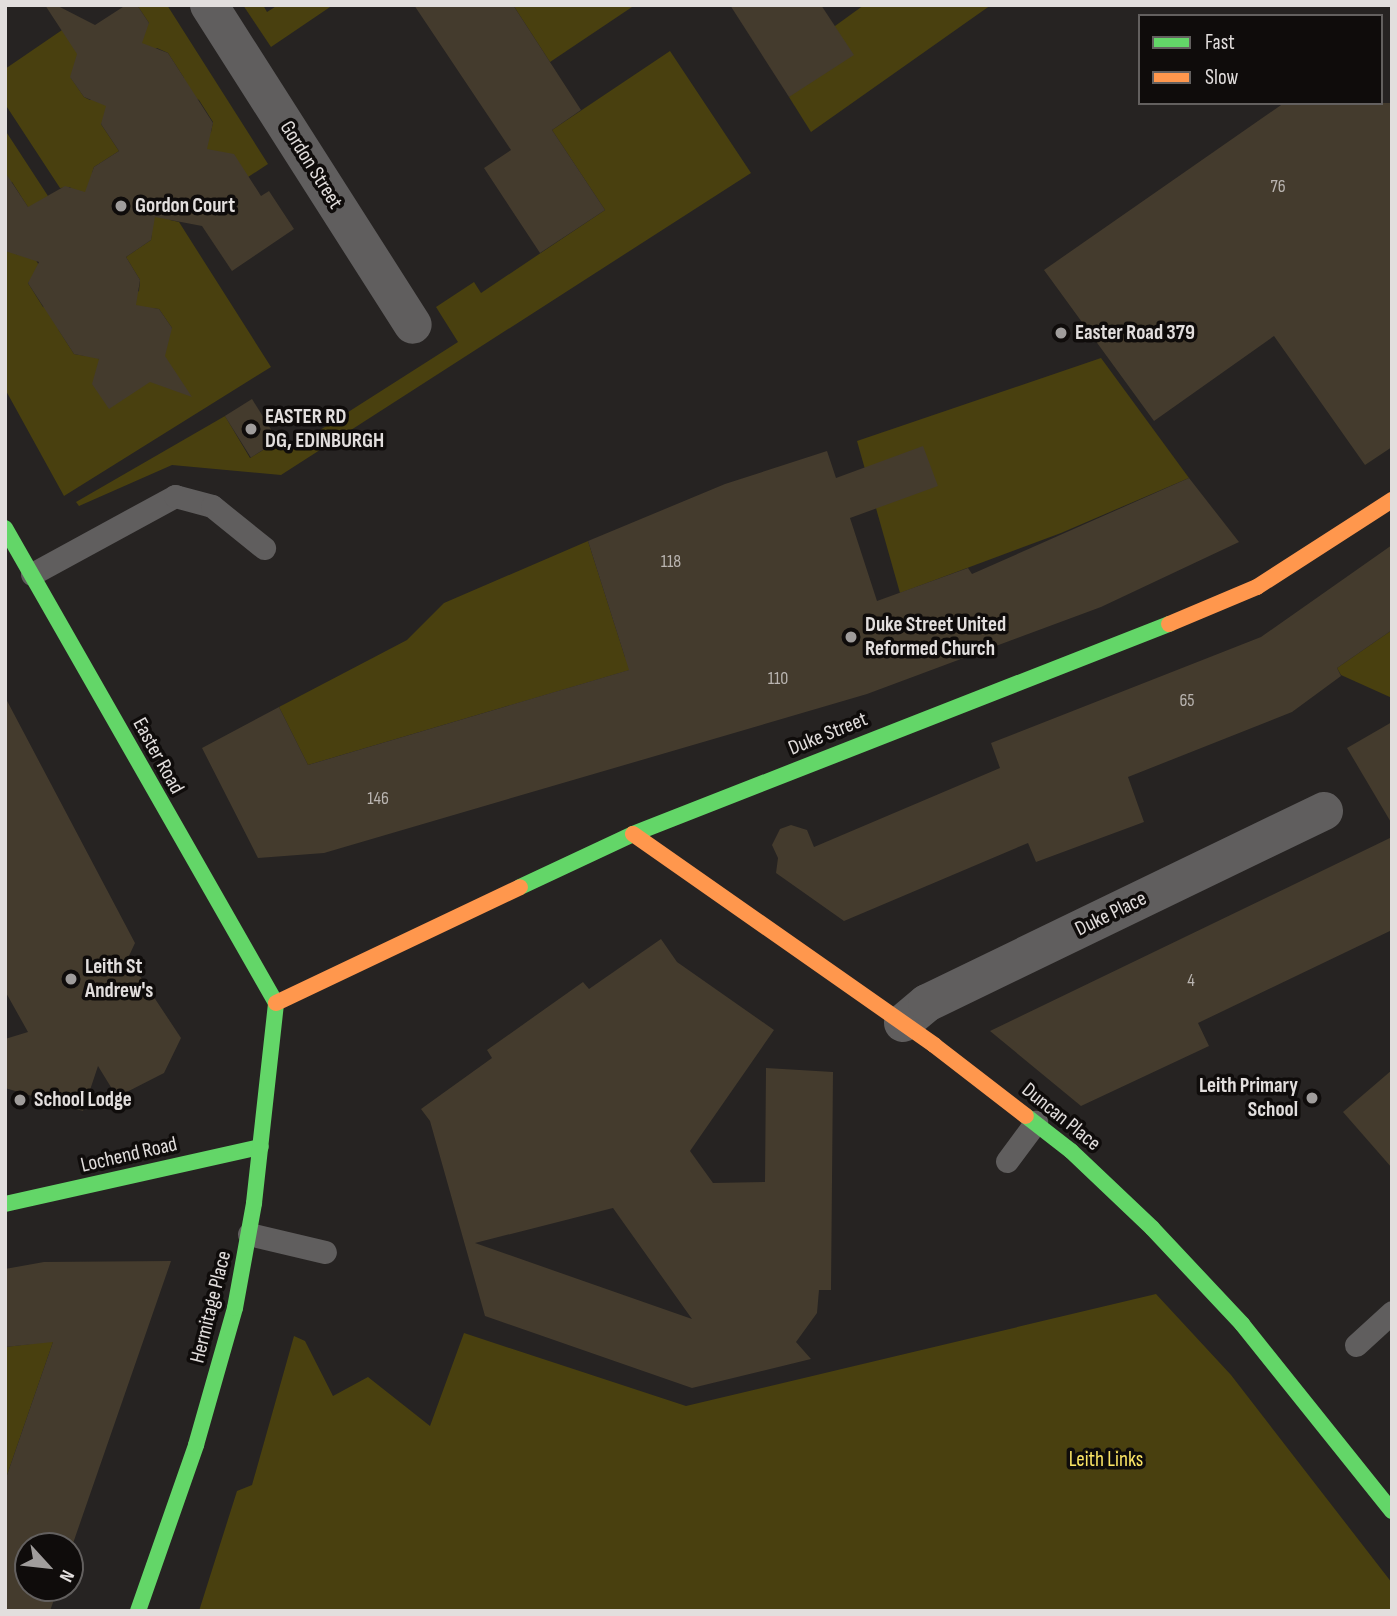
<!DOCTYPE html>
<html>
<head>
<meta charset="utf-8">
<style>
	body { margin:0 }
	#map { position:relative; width:1397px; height:1616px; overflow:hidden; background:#262322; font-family:"Sofia Sans Condensed",sans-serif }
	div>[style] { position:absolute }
	.green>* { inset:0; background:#49400f }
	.building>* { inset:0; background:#443b2d; transform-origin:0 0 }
	.lane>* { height:23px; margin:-11.5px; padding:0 11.5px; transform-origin:11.5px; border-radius:11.5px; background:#605e5e }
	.street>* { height:38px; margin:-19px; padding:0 19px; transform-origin:19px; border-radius:19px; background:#605e5e }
	.fast>* { height:16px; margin:-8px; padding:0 8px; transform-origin:8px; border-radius:8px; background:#63d668 }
	.slow>* { height:16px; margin:-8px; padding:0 8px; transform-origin:8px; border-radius:8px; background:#ff974d }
	.dots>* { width:19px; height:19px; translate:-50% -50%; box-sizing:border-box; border:4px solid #0f0c0b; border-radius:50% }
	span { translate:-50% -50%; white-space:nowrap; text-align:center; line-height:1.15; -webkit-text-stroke:7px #0f0c0b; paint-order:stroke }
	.number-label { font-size:18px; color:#bab5b1 }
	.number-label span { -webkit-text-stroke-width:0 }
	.street-label { font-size:21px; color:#e2dedd }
	.poi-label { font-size:21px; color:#e2dedd; font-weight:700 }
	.left { translate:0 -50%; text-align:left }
	.right { translate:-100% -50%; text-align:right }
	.park-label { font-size:21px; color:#fce565 }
	.frame { position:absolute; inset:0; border:7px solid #e2dedd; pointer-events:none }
	.legend { position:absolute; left:1138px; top:14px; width:245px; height:91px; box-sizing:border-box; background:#0f0c0b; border:2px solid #63605f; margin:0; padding:9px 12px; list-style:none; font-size:21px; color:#e2dedd }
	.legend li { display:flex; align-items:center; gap:14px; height:35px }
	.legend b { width:35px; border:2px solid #63605f }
	.north { position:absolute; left:14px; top:1532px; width:70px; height:70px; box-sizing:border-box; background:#0f0c0b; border:2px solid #63605f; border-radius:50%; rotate:117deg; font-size:19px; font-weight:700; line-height:28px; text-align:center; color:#e2dedd }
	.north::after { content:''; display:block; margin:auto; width:24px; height:32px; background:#a09d9c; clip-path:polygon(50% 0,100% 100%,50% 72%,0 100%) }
</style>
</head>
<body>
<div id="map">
	<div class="green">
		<div style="clip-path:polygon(137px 5px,167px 5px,268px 164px,242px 181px,212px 162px,198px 141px,211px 132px,213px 122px,199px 100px,180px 88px,184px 78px,168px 53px,157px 48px,147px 55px,136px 38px,149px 23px)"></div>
		<div style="clip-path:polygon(243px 5px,263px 5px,267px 12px,278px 5px,333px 5px,271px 47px)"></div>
		<div style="clip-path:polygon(513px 5px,635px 5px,550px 62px)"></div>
		<div style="clip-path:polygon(864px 5px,991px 5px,811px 132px,789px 97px,835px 26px)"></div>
		<div style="clip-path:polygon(65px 28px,83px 63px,71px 78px,84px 97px,90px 100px,101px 93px,112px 110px,101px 124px,119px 151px,94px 167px,92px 173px,99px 186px,78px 200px,70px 187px,60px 188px,5px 104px,5px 69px)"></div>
		<div style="clip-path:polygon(670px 51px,751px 173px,281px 475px,172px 465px,79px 506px,76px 502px,225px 416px,250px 458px,278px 441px,298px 444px,458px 342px,436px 307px,474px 282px,481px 293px,605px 210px,552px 130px)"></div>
		<div style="clip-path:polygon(5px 130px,48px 196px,33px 215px,12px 182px,5px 181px)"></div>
		<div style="clip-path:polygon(163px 210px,170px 220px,179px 222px,271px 367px,64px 496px,5px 389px,5px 249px,18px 255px,29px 249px,42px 270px,28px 283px,43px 307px,55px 309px,61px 320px,58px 329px,74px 354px,86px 356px,94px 352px,106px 370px,158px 346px,172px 328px,159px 309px,150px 308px,138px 315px,128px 298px,139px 291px,140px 280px,126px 257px,151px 240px,152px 231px,146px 221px)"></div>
		<div style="clip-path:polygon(1101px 358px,1189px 478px,1061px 533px,900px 593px,857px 441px)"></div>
		<div style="clip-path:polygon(588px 541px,625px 657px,684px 654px,308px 765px,279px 707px,407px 640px,444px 603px)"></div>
		<div style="clip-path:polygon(1392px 630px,1392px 698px,1341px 675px,1337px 668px)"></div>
		<div style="clip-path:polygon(1156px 1294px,1231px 1375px,1392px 1583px,1392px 1611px,199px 1611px,237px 1491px,252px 1485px,294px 1336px,305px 1341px,333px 1396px,368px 1377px,430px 1426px,464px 1333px,686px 1406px)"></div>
		<div style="clip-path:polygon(62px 1316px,5px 1481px,5px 1347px,30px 1344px)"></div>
	</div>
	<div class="building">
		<div style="clip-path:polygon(45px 5px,56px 5px,95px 25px,126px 5px,137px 5px,149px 23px,142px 43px,168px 53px,213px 123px,207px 149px,234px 154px,261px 196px,269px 191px,294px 229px,232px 271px,202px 226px,155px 217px,151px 240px,126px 257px,140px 280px,136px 305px,159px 309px,172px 328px,165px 356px,192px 397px,150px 382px,109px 409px,92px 384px,99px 359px,74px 354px,28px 283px,39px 262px,5px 251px,5px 172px,28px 207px,65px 186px,85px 192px,94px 167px,119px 151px,101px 124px,106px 106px,84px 97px,70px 77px,77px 54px)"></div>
		<div style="clip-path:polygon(414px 5px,513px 5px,581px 110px,552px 130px,605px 210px,540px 253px,484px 168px,511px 150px)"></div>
		<div style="clip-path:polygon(730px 5px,821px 5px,854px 55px,789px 97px)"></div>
		<div style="clip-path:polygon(1284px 103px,1392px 103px,1392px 447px,1365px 465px,1274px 336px,1154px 421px,1044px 270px)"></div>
		<div style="left:252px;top:399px;width:49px;height:32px;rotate:58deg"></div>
		<div style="clip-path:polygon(923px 446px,938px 486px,850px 518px,877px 601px,968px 568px,972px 574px,1189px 478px,1239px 542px,1101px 607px,867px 694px,324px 853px,258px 858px,202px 748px,279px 707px,308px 765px,629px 670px,588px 541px,725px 484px,827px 451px,836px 478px)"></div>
		<div style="clip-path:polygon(1392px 545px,1392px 630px,1337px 668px,1341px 676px,1292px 712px,1128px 777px,1144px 822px,1036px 862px,1028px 843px,844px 921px,776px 873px,778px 858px,772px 845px,780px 829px,791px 825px,807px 830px,814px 847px,1000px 768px,991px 743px,1261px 637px)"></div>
		<div style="clip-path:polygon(5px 697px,135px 943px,128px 958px,181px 1038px,164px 1073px,117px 1097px,98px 1066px,83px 1111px,5px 1088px,5px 1039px,28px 1032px,5px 991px)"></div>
		<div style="clip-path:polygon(1392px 722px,1392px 824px,1347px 748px)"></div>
		<div style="clip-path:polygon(1392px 837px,1392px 930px,1198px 1023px,1209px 1046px,1081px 1106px,990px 1031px)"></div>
		<div style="clip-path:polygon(evenodd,661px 939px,677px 962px,774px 1030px,690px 1151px,713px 1183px,765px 1182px,766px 1068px,833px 1072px,831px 1290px,819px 1290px,817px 1313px,796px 1342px,811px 1359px,692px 1388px,485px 1316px,430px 1121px,421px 1109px,492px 1058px,487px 1050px,583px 982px,589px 989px,661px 939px,613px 1208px,692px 1319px,475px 1243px,613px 1208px)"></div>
		<div style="clip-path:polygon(1392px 1070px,1392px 1168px,1343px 1112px)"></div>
		<div style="clip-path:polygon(171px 1261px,70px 1552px,70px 1546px,28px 1546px,28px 1588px,58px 1588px,50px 1611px,5px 1611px,5px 1481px,53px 1342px,5px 1347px,5px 1269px,44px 1262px)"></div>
	</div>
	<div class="lane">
		<div style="left:32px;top:574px;width:163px;rotate:-28.6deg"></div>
		<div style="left:175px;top:496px;width:38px;rotate:15deg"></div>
		<div style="left:212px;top:506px;width:67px;rotate:38.9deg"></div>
		<div style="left:1007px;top:1161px;width:49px;rotate:-53.4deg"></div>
		<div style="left:249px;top:1234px;width:78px;rotate:13.3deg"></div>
		<div style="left:1356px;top:1345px;width:49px;rotate:-42.5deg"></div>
	</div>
	<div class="street">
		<div style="left:209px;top:5px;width:379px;rotate:57.5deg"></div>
		<div style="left:903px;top:1023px;width:31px;rotate:-40deg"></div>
		<div style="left:927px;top:1003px;width:441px;rotate:-25.8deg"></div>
	</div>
	<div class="fast">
		<div style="left:5px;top:528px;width:547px;rotate:60.29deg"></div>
		<div style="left:520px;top:887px;width:125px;rotate:-25.1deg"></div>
		<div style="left:633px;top:834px;width:576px;rotate:-21.39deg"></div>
		<div style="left:1026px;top:1116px;width:57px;rotate:37.9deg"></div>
		<div style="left:1071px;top:1151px;width:112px;rotate:43.5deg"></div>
		<div style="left:1152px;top:1228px;width:132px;rotate:46.8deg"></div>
		<div style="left:1242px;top:1324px;width:240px;rotate:51.3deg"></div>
		<div style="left:5px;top:1204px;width:262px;rotate:-12.6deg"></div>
		<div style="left:138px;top:1611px;width:176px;rotate:-70.7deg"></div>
		<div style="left:196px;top:1445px;width:142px;rotate:-74.1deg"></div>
		<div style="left:235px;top:1308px;width:107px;rotate:-79.7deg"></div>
		<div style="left:254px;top:1203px;width:201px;rotate:-83.7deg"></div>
	</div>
	<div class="slow">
		<div style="left:1169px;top:624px;width:95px;rotate:-22.8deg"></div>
		<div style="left:1257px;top:587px;width:161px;rotate:-32.8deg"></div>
		<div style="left:633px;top:834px;width:368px;rotate:35deg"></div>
		<div style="left:934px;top:1045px;width:116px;rotate:37.7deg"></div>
		<div style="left:276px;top:1003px;width:270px;rotate:-25.4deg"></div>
	</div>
	<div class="dots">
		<div style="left:121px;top:206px;background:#a09d9c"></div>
		<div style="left:1061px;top:333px;background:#a09d9c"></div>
		<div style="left:251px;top:429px;background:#a09d9c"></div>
		<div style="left:851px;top:637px;background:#a09d9c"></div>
		<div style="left:71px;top:979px;background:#a09d9c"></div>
		<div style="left:1312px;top:1098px;background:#a09d9c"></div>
		<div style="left:20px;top:1100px;background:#a09d9c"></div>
	</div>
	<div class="number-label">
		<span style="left:1278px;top:187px">76</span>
		<span style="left:671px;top:562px">118</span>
		<span style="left:778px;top:679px">110</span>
		<span style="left:1187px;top:701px">65</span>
		<span style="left:378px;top:799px">146</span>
		<span style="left:1191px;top:981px">4</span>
	</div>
	<div class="street-label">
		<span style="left:311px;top:165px;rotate:58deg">Gordon Street</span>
		<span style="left:828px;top:734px;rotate:-22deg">Duke Street</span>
		<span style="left:158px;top:756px;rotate:61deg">Easter Road</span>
		<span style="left:1111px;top:914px;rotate:-26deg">Duke Place</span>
		<span style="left:1061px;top:1117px;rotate:39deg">Duncan Place</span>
		<span style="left:129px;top:1155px;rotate:-13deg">Lochend Road</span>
		<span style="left:211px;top:1307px;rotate:-76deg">Hermitage Place</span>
	</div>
	<div class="poi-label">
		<span class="left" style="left:135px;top:206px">Gordon Court</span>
		<span class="left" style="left:1075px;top:333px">Easter Road 379</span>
		<span class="left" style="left:265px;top:429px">EASTER RD<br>DG, EDINBURGH</span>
		<span class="left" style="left:865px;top:637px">Duke Street United<br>Reformed Church</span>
		<span class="left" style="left:85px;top:979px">Leith St<br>Andrew's</span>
		<span class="right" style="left:1298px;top:1098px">Leith Primary<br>School</span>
		<span class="left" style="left:34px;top:1100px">School Lodge</span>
	</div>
	<div class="park-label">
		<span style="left:1106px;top:1460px">Leith Links</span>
	</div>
	<div class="frame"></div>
	<ul class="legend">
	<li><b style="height:9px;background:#63d668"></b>Fast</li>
	<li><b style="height:9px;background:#ff974d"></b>Slow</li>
	</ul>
	<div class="north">N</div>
</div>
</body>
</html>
